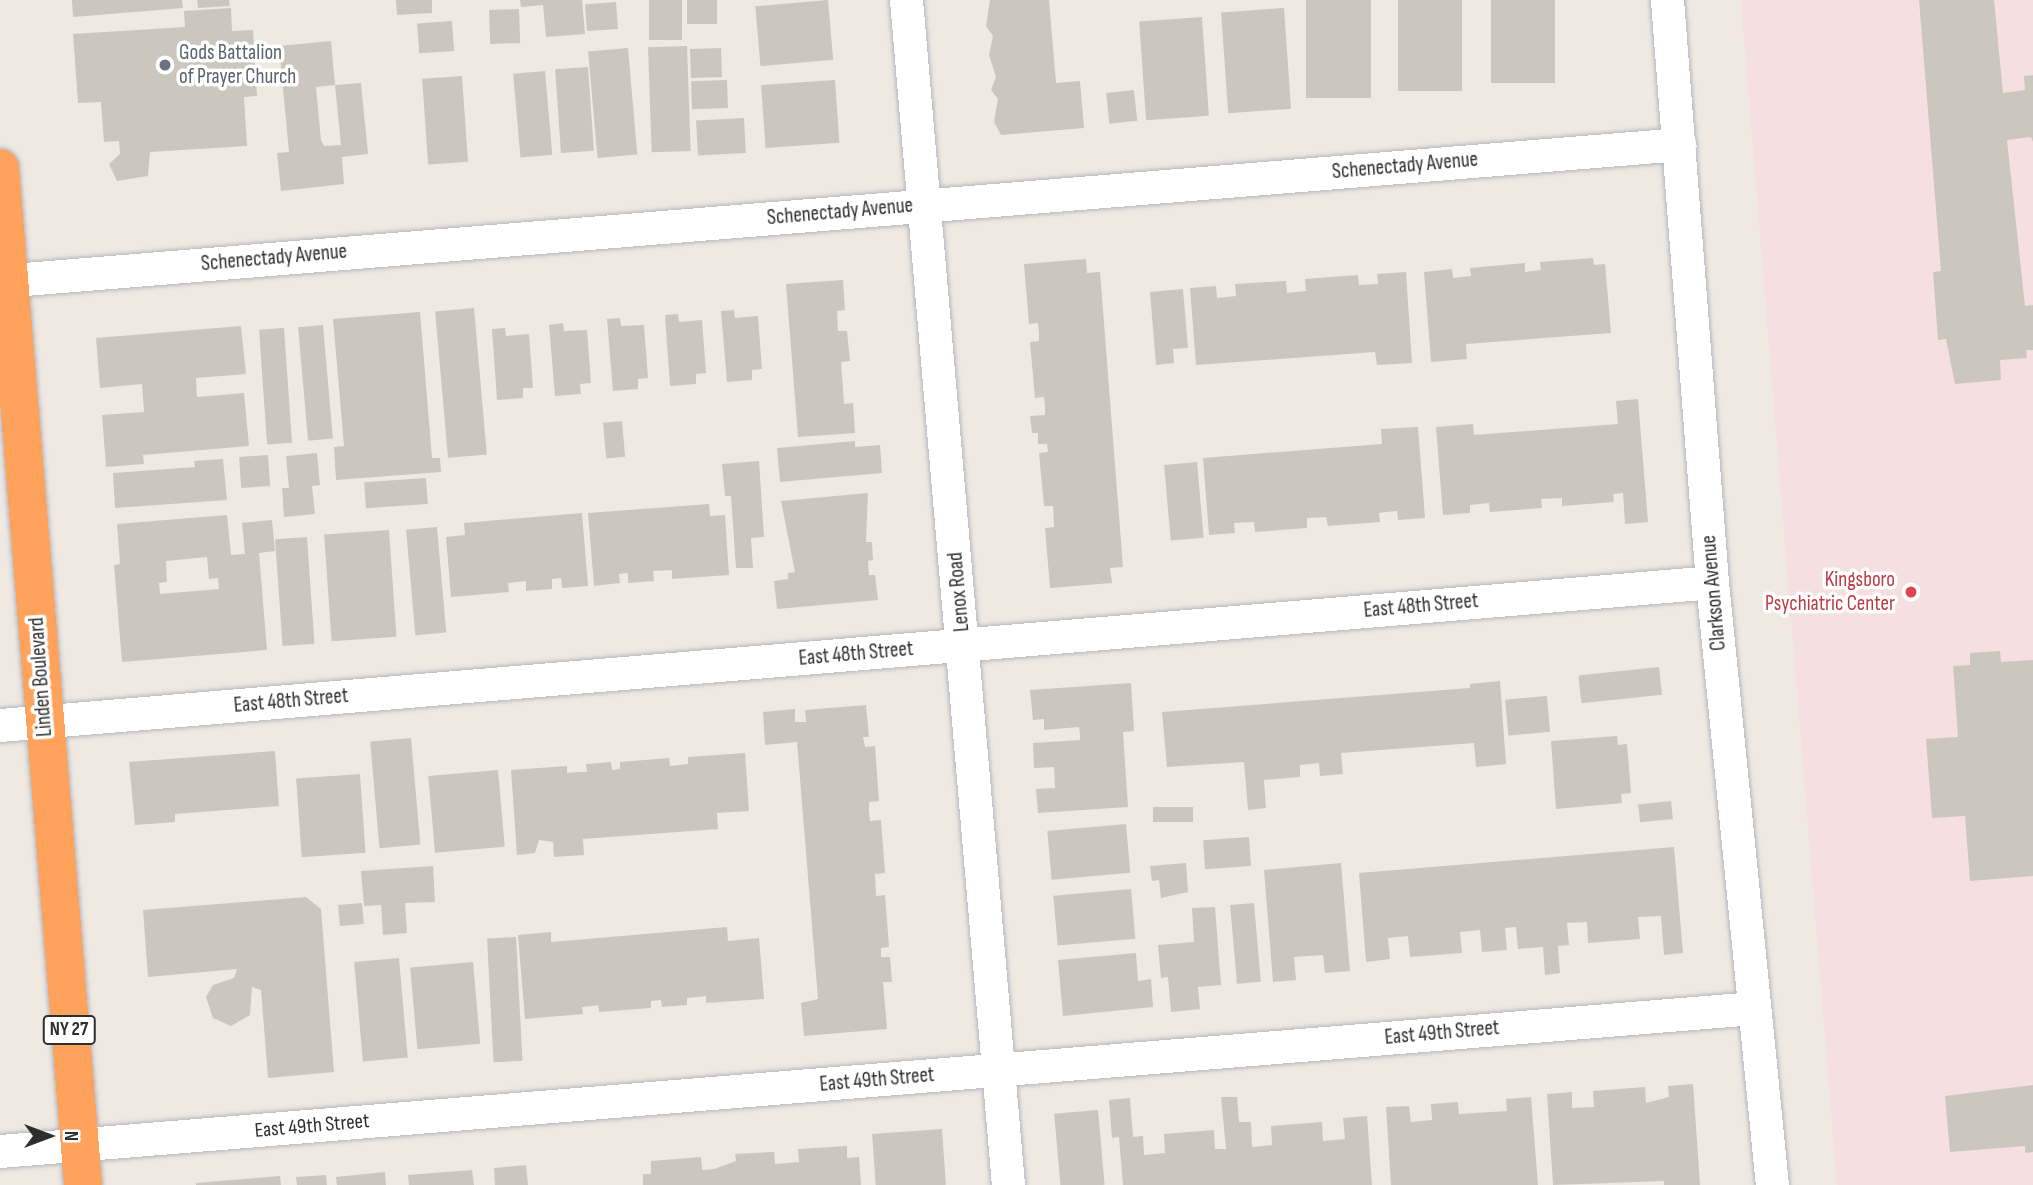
<!DOCTYPE html>
<html>
<head>
<meta charset="utf-8">
<style>
	body { margin:0 }
	#map { position:relative; width:2033px; height:1185px; overflow:hidden; background:#efe9e1; font-family:"Sofia Sans Condensed",sans-serif }
	div>[style] { position:absolute }
	.medical>* { inset:0; background:#f5dfe0 }
	.building>* { inset:0; background:#cbc7bf; transform-origin:0 0 }
	.roads { filter:drop-shadow(0 0 2px #b4b7c1) drop-shadow(0 0 2px #b4b7c1) }
	.street>* { height:33px; margin:-16.5px; padding:0 16.5px; transform-origin:16.5px; border-radius:16.5px; background:#fff }
	.highway>* { height:38px; margin:-19px; padding:0 19px; transform-origin:19px; border-radius:19px; background:#ffa35c }
	.dots>* { width:19px; height:19px; translate:-50% -50%; box-sizing:border-box; border:4px solid #fff; border-radius:50% }
	span { translate:-50% -50%; white-space:nowrap; text-align:center; line-height:1.15; -webkit-text-stroke:7px #fff; paint-order:stroke }
	.shield-label span { padding:2px 5px; background:#fff; border:2px solid; border-radius:5px; -webkit-text-stroke-width:0 }
	.shield-label { font-size:19px; color:#2e2e2e; font-weight:700 }
	.worship-label { font-size:21px; color:#5b616d }
	.left { translate:0 -50%; text-align:left }
	.street-label { font-size:21px; color:#2e2e2e }
	.health-label { font-size:21px; color:#be3a42 }
	.right { translate:-100% -50%; text-align:right }
	.north { position:absolute; left:14px; top:1101px; width:70px; height:70px; -webkit-text-stroke:5px #fff; paint-order:stroke; rotate:90deg; font-size:19px; font-weight:700; line-height:28px; text-align:center; color:#2e2e2e }
	.north::after { content:''; display:block; margin:auto; width:24px; height:32px; background:#2e2e2e; clip-path:polygon(50% 0,100% 100%,50% 72%,0 100%) }
</style>
</head>
<body>
<div id="map">
	<div class="medical">
		<div style="clip-path:polygon(1741px 0,2033px 0,2033px 1185px,1837px 1185px)"></div>
	</div>
	<div class="building">
		<div style="clip-path:polygon(72px 0,182px 0,183px 8px,73px 17px)"></div>
		<div style="clip-path:polygon(197px 0,229px 0,230px 6px,198px 8px)"></div>
		<div style="clip-path:polygon(396px 0,432px 0,432px 13px,397px 15px)"></div>
		<div style="clip-path:polygon(520px 0,582px 0,585px 34px,546px 37px,543px 5px,521px 7px)"></div>
		<div style="left:649px;top:0;width:33px;height:40px"></div>
		<div style="left:687px;top:0;width:30px;height:24px"></div>
		<div style="left:828px;top:0;width:60px;height:73px;rotate:85deg"></div>
		<div style="clip-path:polygon(990px 0,1049px 0,1056px 83px,1080px 81px,1084px 128px,1001px 135px,994px 122px,998px 99px,991px 90px,996px 77px,989px 55px,993px 36px,986px 26px)"></div>
		<div style="left:1306px;top:0;width:65px;height:98px"></div>
		<div style="left:1398px;top:0;width:64px;height:91px"></div>
		<div style="left:1491px;top:0;width:64px;height:83px"></div>
		<div style="clip-path:polygon(1919px 0,1994px 0,2003px 93px,2025px 90px,2024px 76px,2033px 75px,2033px 142px,2031px 137px,2007px 140px,2025px 306px,2033px 305px,2033px 350px,2026px 350px,2027px 358px,2000px 360px,2001px 380px,1955px 384px,1946px 339px,1938px 340px,1933px 272px,1941px 271px)"></div>
		<div style="left:616px;top:2px;width:27px;height:31px;rotate:86deg"></div>
		<div style="clip-path:polygon(231px 8px,232px 31px,253px 30px,257px 96px,244px 97px,247px 146px,150px 152px,148px 176px,117px 181px,109px 164px,120px 154px,119px 141px,104px 142px,101px 102px,78px 103px,73px 34px,185px 27px,184px 11px)"></div>
		<div style="left:1284px;top:8px;width:101px;height:63px;rotate:86deg"></div>
		<div style="left:519px;top:9px;width:34px;height:30px;rotate:88deg"></div>
		<div style="left:1202px;top:17px;width:99px;height:63px;rotate:86deg"></div>
		<div style="left:452px;top:21px;width:30px;height:35px;rotate:86deg"></div>
		<div style="clip-path:polygon(331px 41px,335px 85px,316px 87px,321px 140px,324px 146px,341px 145px,335px 85px,361px 83px,368px 154px,342px 157px,344px 184px,281px 191px,277px 153px,289px 152px,279px 46px)"></div>
		<div style="left:687px;top:46px;width:105px;height:39px;rotate:88deg"></div>
		<div style="left:628px;top:48px;width:107px;height:40px;rotate:85deg"></div>
		<div style="left:721px;top:48px;width:29px;height:31px;rotate:88deg"></div>
		<div style="left:588px;top:67px;width:84px;height:33px;rotate:86deg"></div>
		<div style="left:545px;top:71px;width:84px;height:32px;rotate:85deg"></div>
		<div style="left:462px;top:76px;width:86px;height:40px;rotate:86deg"></div>
		<div style="left:727px;top:80px;width:28px;height:36px;rotate:88deg"></div>
		<div style="left:835px;top:80px;width:63px;height:74px;rotate:86deg"></div>
		<div style="left:1134px;top:90px;width:31px;height:28px;rotate:84deg"></div>
		<div style="left:744px;top:118px;width:35px;height:48px;rotate:87deg"></div>
		<div style="clip-path:polygon(1593px 258px,1594px 265px,1605px 264px,1611px 333px,1466px 344px,1467px 359px,1431px 362px,1424px 272px,1452px 269px,1453px 278px,1471px 276px,1470px 268px,1525px 263px,1525px 272px,1532px 271px,1541px 270px,1540px 262px)"></div>
		<div style="clip-path:polygon(1086px 259px,1087px 273px,1100px 272px,1123px 567px,1110px 568px,1112px 583px,1050px 588px,1045px 528px,1054px 527px,1053px 506px,1044px 506px,1039px 453px,1048px 452px,1047px 444px,1038px 444px,1038px 433px,1032px 433px,1030px 416px,1045px 415px,1045px 407px,1044px 397px,1035px 398px,1030px 342px,1039px 341px,1039px 333px,1038px 323px,1029px 324px,1024px 264px)"></div>
		<div style="clip-path:polygon(1406px 272px,1412px 363px,1377px 365px,1375px 352px,1196px 365px,1190px 288px,1216px 286px,1217px 298px,1236px 296px,1235px 284px,1286px 281px,1287px 293px,1306px 291px,1305px 279px,1358px 275px,1359px 285px,1378px 284px,1377px 274px)"></div>
		<div style="clip-path:polygon(843px 280px,845px 310px,837px 311px,838px 331px,847px 331px,850px 361px,841px 362px,844px 404px,853px 403px,855px 433px,798px 437px,786px 284px)"></div>
		<div style="clip-path:polygon(1183px 289px,1188px 348px,1173px 349px,1174px 363px,1156px 365px,1150px 292px)"></div>
		<div style="left:474px;top:308px;width:147px;height:39px;rotate:85deg"></div>
		<div style="clip-path:polygon(734px 310px,735px 318px,758px 316px,762px 369px,752px 370px,752px 380px,727px 382px,721px 311px)"></div>
		<div style="clip-path:polygon(420px 312px,432px 458px,440px 458px,441px 472px,336px 480px,334px 447px,344px 446px,333px 319px)"></div>
		<div style="clip-path:polygon(678px 314px,679px 322px,702px 320px,706px 373px,696px 374px,696px 384px,670px 386px,665px 315px)"></div>
		<div style="clip-path:polygon(620px 318px,621px 326px,644px 325px,648px 378px,638px 379px,638px 389px,613px 391px,607px 319px)"></div>
		<div style="clip-path:polygon(563px 323px,564px 331px,587px 330px,591px 383px,580px 384px,581px 394px,555px 396px,549px 325px)"></div>
		<div style="left:323px;top:325px;width:114px;height:25px;rotate:85deg"></div>
		<div style="clip-path:polygon(241px 326px,246px 374px,196px 378px,197px 397px,244px 393px,249px 446px,143px 455px,144px 464px,106px 467px,102px 415px,144px 412px,142px 384px,100px 388px,96px 338px)"></div>
		<div style="left:284px;top:328px;width:115px;height:25px;rotate:86deg"></div>
		<div style="clip-path:polygon(505px 328px,506px 336px,529px 334px,533px 388px,523px 388px,523px 398px,497px 400px,492px 329px)"></div>
		<div style="clip-path:polygon(1638px 399px,1648px 522px,1625px 524px,1623px 493px,1613px 494px,1614px 502px,1562px 506px,1562px 498px,1541px 499px,1542px 508px,1490px 512px,1489px 503px,1470px 505px,1470px 513px,1443px 515px,1436px 427px,1473px 424px,1474px 435px,1618px 424px,1616px 401px)"></div>
		<div style="left:622px;top:421px;width:36px;height:19px;rotate:85deg"></div>
		<div style="clip-path:polygon(1418px 427px,1425px 518px,1398px 520px,1397px 511px,1387px 512px,1379px 513px,1380px 522px,1328px 526px,1326px 517px,1307px 518px,1307px 528px,1255px 532px,1254px 522px,1234px 523px,1235px 533px,1209px 535px,1203px 458px,1382px 444px,1381px 429px)"></div>
		<div style="clip-path:polygon(855px 441px,855px 447px,880px 445px,882px 473px,780px 482px,777px 448px)"></div>
		<div style="clip-path:polygon(317px 453px,320px 485px,312px 486px,315px 514px,284px 517px,282px 488px,289px 488px,286px 456px)"></div>
		<div style="left:268px;top:455px;width:31px;height:29px;rotate:86deg"></div>
		<div style="clip-path:polygon(223px 459px,227px 500px,115px 508px,113px 473px,195px 467px,194px 461px)"></div>
		<div style="clip-path:polygon(759px 461px,764px 537px,751px 538px,753px 568px,736px 568px,731px 496px,725px 496px,722px 464px)"></div>
		<div style="left:1197px;top:462px;width:76px;height:33px;rotate:85deg"></div>
		<div style="left:426px;top:478px;width:26px;height:62px;rotate:86deg"></div>
		<div style="clip-path:polygon(868px 493px,866px 542px,872px 542px,873px 560px,868px 561px,869px 575px,875px 575px,878px 600px,777px 609px,774px 581px,788px 579px,788px 573px,795px 572px,781px 501px)"></div>
		<div style="clip-path:polygon(709px 504px,710px 516px,725px 515px,729px 575px,672px 579px,672px 570px,653px 571px,654px 581px,628px 583px,628px 573px,619px 574px,620px 583px,594px 586px,588px 513px)"></div>
		<div style="clip-path:polygon(582px 513px,588px 586px,562px 588px,561px 578px,552px 579px,552px 589px,526px 591px,526px 581px,508px 583px,509px 592px,451px 597px,446px 537px,465px 535px,464px 523px)"></div>
		<div style="clip-path:polygon(evenodd,227px 515px,231px 555px,245px 554px,242px 523px,272px 520px,275px 551px,259px 553px,267px 650px,122px 662px,114px 565px,120px 564px,117px 524px,227px 515px,207px 557px,209px 579px,218px 578px,219px 589px,160px 594px,159px 583px,167px 582px,166px 561px,207px 557px)"></div>
		<div style="left:437px;top:527px;width:106px;height:31px;rotate:85deg"></div>
		<div style="left:389px;top:530px;width:107px;height:65px;rotate:86deg"></div>
		<div style="left:307px;top:537px;width:107px;height:32px;rotate:86deg"></div>
		<div style="clip-path:polygon(2000px 651px,2001px 662px,2033px 660px,2033px 876px,1970px 881px,1965px 816px,1932px 818px,1926px 739px,1958px 737px,1953px 666px,1970px 665px,1970px 653px)"></div>
		<div style="left:1659px;top:667px;width:28px;height:81px;rotate:84deg"></div>
		<div style="clip-path:polygon(1500px 681px,1506px 764px,1476px 767px,1474px 743px,1341px 753px,1343px 774px,1320px 776px,1319px 763px,1300px 765px,1300px 777px,1264px 780px,1266px 808px,1248px 810px,1244px 762px,1167px 767px,1162px 712px,1470px 688px,1470px 684px)"></div>
		<div style="clip-path:polygon(1131px 683px,1134px 731px,1123px 732px,1128px 807px,1038px 813px,1036px 789px,1055px 788px,1054px 767px,1034px 768px,1033px 743px,1080px 740px,1080px 735px,1079px 727px,1044px 730px,1044px 719px,1033px 720px,1030px 690px)"></div>
		<div style="left:1547px;top:696px;width:36px;height:42px;rotate:85deg"></div>
		<div style="clip-path:polygon(866px 705px,869px 737px,863px 737px,865px 747px,875px 746px,879px 801px,869px 802px,869px 811px,870px 821px,881px 820px,885px 873px,875px 874px,876px 896px,885px 895px,887px 920px,889px 947px,881px 948px,881px 957px,890px 957px,892px 982px,883px 982px,887px 1029px,804px 1036px,801px 1003px,818px 999px,797px 742px,765px 745px,763px 712px,795px 709px,795px 722px,806px 722px,805px 710px)"></div>
		<div style="clip-path:polygon(1617px 736px,1618px 745px,1627px 744px,1631px 793px,1621px 794px,1622px 803px,1556px 809px,1551px 741px)"></div>
		<div style="left:411px;top:738px;width:107px;height:41px;rotate:85deg"></div>
		<div style="clip-path:polygon(275px 751px,279px 806px,175px 814px,175px 822px,135px 825px,129px 762px)"></div>
		<div style="clip-path:polygon(745px 753px,749px 811px,717px 813px,718px 829px,583px 839px,584px 855px,554px 857px,553px 842px,539px 840px,535px 853px,517px 855px,511px 770px,567px 766px,567px 773px,578px 772px,587px 772px,586px 764px,611px 762px,612px 770px,620px 769px,620px 762px,669px 758px,670px 766px,688px 764px,688px 757px)"></div>
		<div style="left:498px;top:770px;width:77px;height:70px;rotate:85deg"></div>
		<div style="left:360px;top:774px;width:79px;height:64px;rotate:86deg"></div>
		<div style="left:1671px;top:801px;width:18px;height:33px;rotate:84deg"></div>
		<div style="left:1193px;top:807px;width:15px;height:40px;rotate:90deg"></div>
		<div style="left:1126px;top:824px;width:49px;height:79px;rotate:85deg"></div>
		<div style="left:1249px;top:837px;width:29px;height:46px;rotate:86deg"></div>
		<div style="clip-path:polygon(1674px 847px,1683px 953px,1664px 955px,1661px 916px,1638px 917px,1640px 939px,1588px 943px,1587px 922px,1567px 923px,1569px 945px,1558px 946px,1560px 973px,1545px 975px,1543px 947px,1518px 949px,1516px 927px,1505px 928px,1507px 950px,1482px 952px,1480px 930px,1460px 932px,1462px 953px,1410px 957px,1408px 936px,1388px 938px,1390px 959px,1366px 962px,1359px 873px)"></div>
		<div style="clip-path:polygon(1186px 863px,1188px 892px,1161px 898px,1159px 880px,1152px 881px,1150px 866px)"></div>
		<div style="clip-path:polygon(1341px 863px,1350px 971px,1325px 973px,1323px 955px,1294px 957px,1296px 980px,1273px 982px,1264px 870px)"></div>
		<div style="clip-path:polygon(433px 866px,435px 902px,405px 903px,407px 933px,383px 935px,381px 905px,364px 906px,361px 871px)"></div>
		<div style="left:1131px;top:889px;width:50px;height:78px;rotate:85deg"></div>
		<div style="clip-path:polygon(306px 897px,321px 909px,334px 1072px,268px 1078px,261px 990px,252px 987px,250px 1015px,231px 1026px,213px 1018px,206px 997px,213px 985px,234px 978px,237px 969px,148px 977px,143px 910px)"></div>
		<div style="left:362px;top:903px;width:21px;height:24px;rotate:85deg"></div>
		<div style="left:1254px;top:903px;width:79px;height:24px;rotate:85deg"></div>
		<div style="clip-path:polygon(1215px 907px,1221px 985px,1198px 987px,1200px 1009px,1171px 1012px,1168px 977px,1161px 978px,1158px 945px,1194px 942px,1192px 908px)"></div>
		<div style="clip-path:polygon(727px 927px,728px 941px,759px 938px,764px 999px,706px 1003px,706px 996px,687px 998px,687px 1005px,662px 1007px,661px 1000px,651px 1001px,651px 1008px,599px 1012px,598px 1005px,592px 1006px,582px 1007px,583px 1014px,525px 1019px,518px 935px,551px 932px,551px 942px)"></div>
		<div style="left:516px;top:937px;width:124px;height:29px;rotate:87deg"></div>
		<div style="clip-path:polygon(1136px 953px,1138px 981px,1151px 979px,1153px 1007px,1063px 1016px,1058px 960px)"></div>
		<div style="left:399px;top:958px;width:100px;height:45px;rotate:85deg"></div>
		<div style="left:473px;top:962px;width:82px;height:63px;rotate:85deg"></div>
		<div style="clip-path:polygon(1693px 1084px,1700px 1185px,1664px 1185px,1664px 1181px,1553px 1185px,1547px 1094px,1572px 1092px,1572px 1108px,1594px 1107px,1593px 1091px,1645px 1087px,1646px 1103px,1669px 1097px,1668px 1086px)"></div>
		<div style="clip-path:polygon(2033px 1085px,2033px 1152px,2025px 1153px,2025px 1146px,1950px 1152px,1945px 1096px)"></div>
		<div style="clip-path:polygon(1221px 1097px,1237px 1097px,1239px 1122px,1251px 1122px,1252px 1147px,1272px 1145px,1271px 1126px,1322px 1122px,1323px 1141px,1345px 1139px,1343px 1118px,1367px 1116px,1372px 1185px,1123px 1185px,1119px 1137px,1112px 1138px,1109px 1100px,1130px 1098px,1133px 1137px,1143px 1136px,1144px 1155px,1165px 1153px,1164px 1134px,1214px 1130px,1215px 1149px,1226px 1149px)"></div>
		<div style="clip-path:polygon(1531px 1097px,1538px 1185px,1391px 1185px,1386px 1107px,1409px 1106px,1411px 1122px,1432px 1120px,1431px 1104px,1458px 1102px,1459px 1114px,1507px 1111px,1506px 1099px)"></div>
		<div style="left:1098px;top:1110px;width:75px;height:44px;rotate:85deg"></div>
		<div style="left:942px;top:1129px;width:56px;height:70px;rotate:86deg"></div>
		<div style="clip-path:polygon(847px 1146px,847px 1158px,859px 1157px,861px 1185px,643px 1185px,643px 1174px,651px 1174px,651px 1161px,701px 1157px,702px 1170px,714px 1169px,736px 1161px,735px 1154px,774px 1152px,775px 1164px,799px 1162px,798px 1149px)"></div>
		<div style="clip-path:polygon(526px 1165px,528px 1185px,495px 1185px,494px 1168px)"></div>
		<div style="clip-path:polygon(472px 1170px,474px 1185px,409px 1185px,408px 1175px)"></div>
		<div style="clip-path:polygon(385px 1172px,386px 1185px,337px 1185px,336px 1177px)"></div>
		<div style="clip-path:polygon(326px 1175px,327px 1185px,297px 1185px,296px 1177px)"></div>
		<div style="clip-path:polygon(280px 1176px,281px 1185px,196px 1185px,196px 1183px)"></div>
	</div>
	<div class="roads">
		<div class="street">
			<div style="left:906px;top:0;width:1189px;rotate:85.08deg"></div>
			<div style="left:1667px;top:0;width:584px;rotate:85.58deg"></div>
			<div style="left:1712px;top:582px;width:606px;rotate:84.32deg"></div>
			<div style="left:0;top:281px;width:1685px;rotate:-4.66deg"></div>
			<div style="left:0;top:725px;width:1718px;rotate:-4.77deg"></div>
			<div style="left:0;top:1151px;width:1760px;rotate:-4.66deg"></div>
		</div>
		<div class="highway">
			<div style="left:0;top:168px;width:1020px;rotate:85.33deg"></div>
		</div>
	</div>
	<div class="dots">
		<div style="left:165px;top:65px;background:#6b7280"></div>
		<div style="left:1911px;top:592px;background:#e0444e"></div>
	</div>
	<div class="shield-label">
		<span style="left:69px;top:1030px">NY 27</span>
	</div>
	<div class="worship-label">
		<span class="left" style="left:179px;top:65px">Gods Battalion<br>of Prayer Church</span>
	</div>
	<div class="street-label">
		<span style="left:1405px;top:166px;rotate:-5deg">Schenectady Avenue</span>
		<span style="left:840px;top:212px;rotate:-5deg">Schenectady Avenue</span>
		<span style="left:274px;top:258px;rotate:-5deg">Schenectady Avenue</span>
		<span style="left:959px;top:592px;rotate:-95deg">Lenox Road</span>
		<span style="left:1714px;top:593px;rotate:-95deg">Clarkson Avenue</span>
		<span style="left:1421px;top:606px;rotate:-5deg">East 48th Street</span>
		<span style="left:856px;top:654px;rotate:-5deg">East 48th Street</span>
		<span style="left:41px;top:677px;rotate:-94deg">Linden Boulevard</span>
		<span style="left:291px;top:701px;rotate:-5deg">East 48th Street</span>
		<span style="left:1442px;top:1033px;rotate:-5deg">East 49th Street</span>
		<span style="left:877px;top:1080px;rotate:-5deg">East 49th Street</span>
		<span style="left:312px;top:1126px;rotate:-5deg">East 49th Street</span>
	</div>
	<div class="health-label">
		<span class="right" style="left:1895px;top:592px">Kingsboro<br>Psychiatric Center</span>
	</div>
	<div class="north">N</div>
</div>
</body>
</html>
